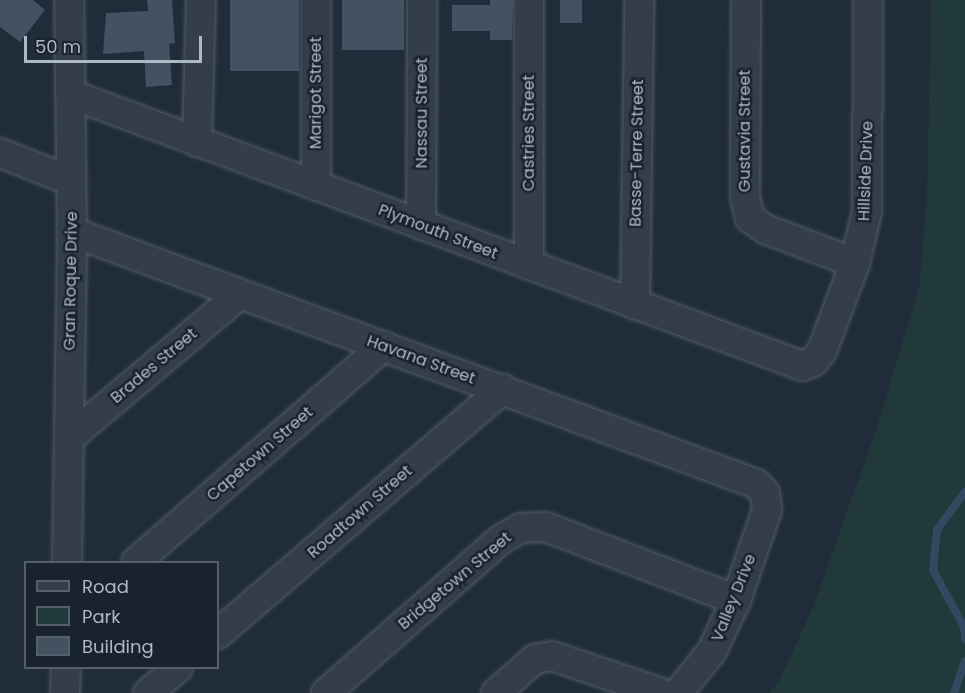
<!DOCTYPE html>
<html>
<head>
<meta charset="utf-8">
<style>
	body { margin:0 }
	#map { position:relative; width:965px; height:693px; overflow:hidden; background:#202c39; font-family:Poppins,sans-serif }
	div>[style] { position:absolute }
	.green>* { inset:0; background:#21393a }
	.stream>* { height:8px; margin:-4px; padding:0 4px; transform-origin:4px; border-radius:4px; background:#324961 }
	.building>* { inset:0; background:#425261; transform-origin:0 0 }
	.roads { filter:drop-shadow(0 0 2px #515c67) drop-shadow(0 0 2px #515c67) }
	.minor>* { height:28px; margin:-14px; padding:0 14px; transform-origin:14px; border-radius:14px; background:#333e49 }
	span { translate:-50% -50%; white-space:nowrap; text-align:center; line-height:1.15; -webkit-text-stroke:5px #19232e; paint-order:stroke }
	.street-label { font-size:16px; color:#aeb9c6 }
	.legend { position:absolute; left:24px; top:561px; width:195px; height:108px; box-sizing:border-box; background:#19232e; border:2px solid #555f6b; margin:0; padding:8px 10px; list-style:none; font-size:18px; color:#aeb9c6 }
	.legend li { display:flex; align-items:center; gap:12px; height:30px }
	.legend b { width:30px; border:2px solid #555f6b }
	.scale { position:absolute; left:24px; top:36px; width:178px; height:27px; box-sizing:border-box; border:3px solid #aeb9c6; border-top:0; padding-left:8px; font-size:18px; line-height:21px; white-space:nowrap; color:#aeb9c6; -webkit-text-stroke:4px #19232e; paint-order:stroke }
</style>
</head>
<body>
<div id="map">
	<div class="green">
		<div style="clip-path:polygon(931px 0,965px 0,965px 693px,769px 693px,779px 681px,813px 607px,875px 433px,919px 288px,927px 196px)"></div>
	</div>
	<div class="stream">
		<div style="left:965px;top:492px;width:47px;rotate:126.4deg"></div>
		<div style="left:937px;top:530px;width:40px;rotate:95.7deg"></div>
		<div style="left:933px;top:570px;width:65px;rotate:61.5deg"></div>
		<div style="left:964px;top:627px;width:12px;rotate:85deg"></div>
		<div style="left:954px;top:693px;width:34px;rotate:-71deg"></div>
	</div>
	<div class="building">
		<div style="clip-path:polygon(0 0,33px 0,45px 10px,20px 42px,0 27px)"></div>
		<div style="clip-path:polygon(147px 0,172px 0,175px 43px,169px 44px,172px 85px,146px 87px,144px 51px,103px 54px,106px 13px,148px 11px)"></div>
		<div style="left:230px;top:0;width:69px;height:71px"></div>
		<div style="left:342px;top:0;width:62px;height:50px"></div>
		<div style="clip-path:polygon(490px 0,513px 0,512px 40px,490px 40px,490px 31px,452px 31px,452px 5px,490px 5px)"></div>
		<div style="left:560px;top:0;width:22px;height:23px"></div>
	</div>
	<div class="roads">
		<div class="minor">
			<div style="left:746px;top:0;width:197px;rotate:90.3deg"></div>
			<div style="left:745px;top:197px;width:22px;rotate:77deg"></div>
			<div style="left:750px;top:218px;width:19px;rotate:36deg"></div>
			<div style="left:765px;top:229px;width:96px;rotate:20.7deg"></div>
			<div style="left:70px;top:94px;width:781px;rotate:20.38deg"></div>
			<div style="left:802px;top:366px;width:12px;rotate:-20deg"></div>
			<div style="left:813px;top:362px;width:14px;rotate:-51deg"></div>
			<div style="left:822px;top:351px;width:94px;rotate:-69.4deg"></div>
			<div style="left:855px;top:263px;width:53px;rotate:-77deg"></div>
			<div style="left:867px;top:211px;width:211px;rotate:-89.7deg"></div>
			<div style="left:197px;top:142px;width:142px;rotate:-88.4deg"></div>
			<div style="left:0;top:153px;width:76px;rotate:21.5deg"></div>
			<div style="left:316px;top:186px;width:186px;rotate:-90deg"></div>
			<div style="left:421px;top:225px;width:225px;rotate:-89.7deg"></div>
			<div style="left:72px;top:232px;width:730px;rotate:20.2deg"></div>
			<div style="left:757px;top:484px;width:12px;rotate:48deg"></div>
			<div style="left:765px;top:493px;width:17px;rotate:83deg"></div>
			<div style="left:767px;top:510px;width:95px;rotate:109deg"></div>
			<div style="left:736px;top:600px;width:56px;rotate:115.2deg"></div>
			<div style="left:712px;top:651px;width:54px;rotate:129deg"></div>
			<div style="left:529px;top:265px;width:265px;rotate:-90deg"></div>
			<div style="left:635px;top:305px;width:305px;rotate:-89.2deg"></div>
			<div style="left:69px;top:438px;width:224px;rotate:-40.1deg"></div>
			<div style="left:67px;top:562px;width:330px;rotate:-89.1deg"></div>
			<div style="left:72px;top:232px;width:232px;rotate:-90.7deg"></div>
			<div style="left:136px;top:562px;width:329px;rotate:-41.1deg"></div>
			<div style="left:218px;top:634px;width:376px;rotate:-40.7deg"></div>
			<div style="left:65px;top:693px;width:25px;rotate:-88deg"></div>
			<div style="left:148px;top:693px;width:39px;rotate:-40deg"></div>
			<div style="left:326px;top:693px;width:232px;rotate:-41.3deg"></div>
			<div style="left:500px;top:540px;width:24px;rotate:-30deg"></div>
			<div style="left:521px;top:528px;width:25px;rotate:-2deg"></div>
			<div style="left:546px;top:527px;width:204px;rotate:21deg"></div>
			<div style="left:496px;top:693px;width:52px;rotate:-41.1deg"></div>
			<div style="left:535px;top:659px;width:17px;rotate:-10deg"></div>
			<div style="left:552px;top:656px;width:115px;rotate:18.7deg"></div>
		</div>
	</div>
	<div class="street-label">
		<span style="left:316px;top:93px;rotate:-90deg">Marigot Street</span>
		<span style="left:422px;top:113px;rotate:-90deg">Nassau Street</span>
		<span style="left:745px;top:131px;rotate:-90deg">Gustavia Street</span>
		<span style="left:529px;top:133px;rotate:-90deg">Castries Street</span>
		<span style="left:637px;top:153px;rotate:-89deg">Basse-Terre Street</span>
		<span style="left:866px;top:171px;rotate:-88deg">Hillside Drive</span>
		<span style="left:438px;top:232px;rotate:21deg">Plymouth Street</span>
		<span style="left:71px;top:281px;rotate:-89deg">Gran Roque Drive</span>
		<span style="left:421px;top:360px;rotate:20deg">Havana Street</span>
		<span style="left:154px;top:366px;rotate:-40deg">Brades Street</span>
		<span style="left:260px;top:454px;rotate:-41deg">Capetown Street</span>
		<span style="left:360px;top:512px;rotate:-41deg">Roadtown Street</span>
		<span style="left:455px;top:581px;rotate:-40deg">Bridgetown Street</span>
		<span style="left:734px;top:598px;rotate:-68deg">Valley Drive</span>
	</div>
	<ul class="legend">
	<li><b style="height:8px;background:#333e49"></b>Road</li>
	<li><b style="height:16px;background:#21393a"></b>Park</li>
	<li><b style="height:16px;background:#425261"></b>Building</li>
	</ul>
	<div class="scale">50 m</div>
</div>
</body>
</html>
